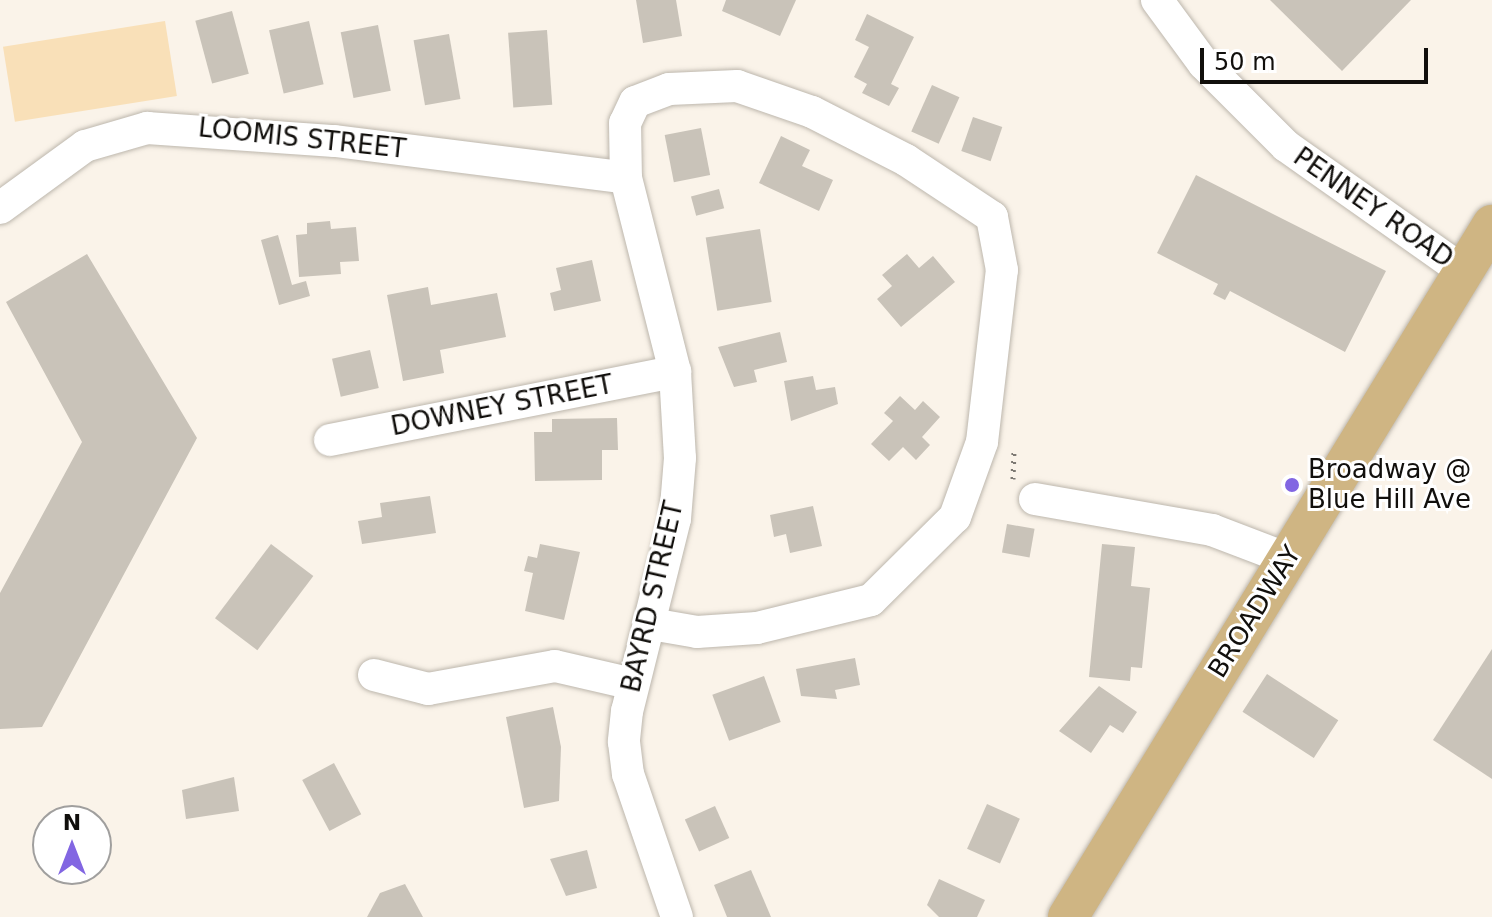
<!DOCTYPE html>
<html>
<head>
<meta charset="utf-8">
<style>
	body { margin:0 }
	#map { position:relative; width:1492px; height:917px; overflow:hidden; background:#faf3e9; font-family:"DejaVu Sans",sans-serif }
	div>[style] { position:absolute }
	.green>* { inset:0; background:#f9e0b8; transform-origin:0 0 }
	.building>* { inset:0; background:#c9c3b9; transform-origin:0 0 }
	.path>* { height:5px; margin-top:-2.5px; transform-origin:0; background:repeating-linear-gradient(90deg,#7d7973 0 2px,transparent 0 8px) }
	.roads { filter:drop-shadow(0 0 2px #bdb7ad) drop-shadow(0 0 2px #bdb7ad) }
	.minor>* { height:32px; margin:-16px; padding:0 16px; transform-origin:16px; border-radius:16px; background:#fff }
	.major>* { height:40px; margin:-20px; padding:0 20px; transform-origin:20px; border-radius:20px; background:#cfb583 }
	.dots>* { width:22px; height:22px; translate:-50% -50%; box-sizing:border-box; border:4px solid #fff; border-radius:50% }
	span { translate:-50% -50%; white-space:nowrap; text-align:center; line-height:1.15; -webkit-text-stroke:6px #fff; paint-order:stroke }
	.street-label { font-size:26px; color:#110f0c }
	.poi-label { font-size:26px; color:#110f0c }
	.left { translate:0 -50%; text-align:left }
	.north { position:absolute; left:32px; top:805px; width:80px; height:80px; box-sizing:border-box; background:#fff; border:2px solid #a09f9e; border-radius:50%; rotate:0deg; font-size:22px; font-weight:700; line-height:32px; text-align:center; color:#110f0c }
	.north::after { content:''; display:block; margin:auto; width:28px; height:36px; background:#8266e2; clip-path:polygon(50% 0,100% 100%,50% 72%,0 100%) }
	.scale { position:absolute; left:1200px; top:48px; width:228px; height:36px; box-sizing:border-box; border:4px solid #110f0c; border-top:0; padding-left:10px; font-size:24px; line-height:28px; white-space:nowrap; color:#110f0c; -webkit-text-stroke:6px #fff; paint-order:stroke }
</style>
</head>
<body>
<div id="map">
	<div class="green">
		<div style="left:165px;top:21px;width:76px;height:164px;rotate:81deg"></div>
	</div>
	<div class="building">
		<div style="clip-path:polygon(636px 0,676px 0,682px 36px,643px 43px)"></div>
		<div style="clip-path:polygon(726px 0,796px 0,780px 36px,722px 11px)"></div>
		<div style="clip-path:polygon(1270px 0,1411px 0,1342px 71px)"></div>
		<div style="left:232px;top:11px;width:65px;height:38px;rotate:75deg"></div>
		<div style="clip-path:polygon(867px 14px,914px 37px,891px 84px,899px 88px,889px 106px,862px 93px,867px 84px,854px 77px,869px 47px,855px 40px)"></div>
		<div style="left:309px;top:21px;width:65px;height:41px;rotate:77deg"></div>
		<div style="left:378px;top:25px;width:67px;height:38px;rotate:79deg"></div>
		<div style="left:547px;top:30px;width:75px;height:39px;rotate:86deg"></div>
		<div style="left:449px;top:34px;width:66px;height:36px;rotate:80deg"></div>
		<div style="left:932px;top:85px;width:30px;height:51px;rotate:24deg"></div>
		<div style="left:973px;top:117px;width:31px;height:36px;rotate:19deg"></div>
		<div style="left:701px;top:128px;width:48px;height:37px;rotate:79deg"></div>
		<div style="clip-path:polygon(781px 136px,810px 150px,802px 166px,833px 180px,819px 211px,759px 183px)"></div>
		<div style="clip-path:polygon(1196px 175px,1386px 271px,1345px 352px,1230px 291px,1225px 300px,1213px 294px,1218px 284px,1157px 253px)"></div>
		<div style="left:719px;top:189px;width:20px;height:29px;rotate:75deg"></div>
		<div style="clip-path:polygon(330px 221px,331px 229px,356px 227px,359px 261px,340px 262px,341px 274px,299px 277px,296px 235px,307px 234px,307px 223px)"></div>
		<div style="left:760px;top:229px;width:74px;height:55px;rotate:81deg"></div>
		<div style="clip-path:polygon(278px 235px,292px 285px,306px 281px,310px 296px,279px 305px,261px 240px)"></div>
		<div style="clip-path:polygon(87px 254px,197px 438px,42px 727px,0 729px,0 593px,82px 442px,6px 302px)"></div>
		<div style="clip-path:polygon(907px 254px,919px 268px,933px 256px,955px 282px,901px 327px,877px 299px,892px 286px,882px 275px)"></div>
		<div style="clip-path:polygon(592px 260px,601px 301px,554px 311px,550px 293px,561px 290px,556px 268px)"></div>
		<div style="clip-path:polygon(428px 287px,431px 305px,497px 293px,506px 337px,440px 350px,444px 373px,403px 381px,387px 295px)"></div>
		<div style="clip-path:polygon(780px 332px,787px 362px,754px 370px,757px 382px,734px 387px,718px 347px)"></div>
		<div style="left:370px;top:350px;width:39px;height:39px;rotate:77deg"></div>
		<div style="clip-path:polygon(813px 376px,816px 390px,835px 387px,838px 404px,791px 421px,784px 381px)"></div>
		<div style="clip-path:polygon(900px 396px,915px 410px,923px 401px,940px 417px,922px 437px,930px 445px,916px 460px,903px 447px,889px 461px,871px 444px,893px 421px,884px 413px)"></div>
		<div style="clip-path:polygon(617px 418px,618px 450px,602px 450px,602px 480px,535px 481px,534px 432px,552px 432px,552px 419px)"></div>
		<div style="clip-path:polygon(430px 496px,436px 533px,362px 544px,358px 521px,382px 517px,380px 503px)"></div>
		<div style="clip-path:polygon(813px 506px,822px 546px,790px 553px,786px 534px,774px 537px,770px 515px)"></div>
		<div style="left:1007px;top:524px;width:28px;height:29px;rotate:10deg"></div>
		<div style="left:271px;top:544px;width:53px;height:93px;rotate:37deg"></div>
		<div style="clip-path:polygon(540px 544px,580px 552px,564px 620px,525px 611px,533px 573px,524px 571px,528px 556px,537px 558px)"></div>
		<div style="clip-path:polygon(1102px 544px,1135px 547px,1131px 586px,1150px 588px,1142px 668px,1131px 667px,1130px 681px,1089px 677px)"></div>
		<div style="clip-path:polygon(1492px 649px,1492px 779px,1433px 740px)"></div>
		<div style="clip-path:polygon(855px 658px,860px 685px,835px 690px,837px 699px,801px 696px,796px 669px)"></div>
		<div style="left:1267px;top:674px;width:85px;height:45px;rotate:33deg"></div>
		<div style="left:764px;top:676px;width:49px;height:55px;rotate:70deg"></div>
		<div style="clip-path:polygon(1099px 686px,1137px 712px,1123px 733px,1110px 725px,1091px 753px,1059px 731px)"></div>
		<div style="clip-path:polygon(553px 707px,561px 747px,559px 801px,524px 808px,506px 717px)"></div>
		<div style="left:334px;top:763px;width:58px;height:36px;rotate:62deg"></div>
		<div style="clip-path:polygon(234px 777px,239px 811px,186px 819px,182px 790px)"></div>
		<div style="left:987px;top:804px;width:36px;height:49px;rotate:24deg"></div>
		<div style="left:715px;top:806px;width:35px;height:33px;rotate:66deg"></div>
		<div style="clip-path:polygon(587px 850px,597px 888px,566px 896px,550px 859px)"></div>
		<div style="clip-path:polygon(751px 870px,771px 917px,727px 917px,714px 885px)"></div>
		<div style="clip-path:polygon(939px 879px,985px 900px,977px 917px,939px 917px,927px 905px)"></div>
		<div style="clip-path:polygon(405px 884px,423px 917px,367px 917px,380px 893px)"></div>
	</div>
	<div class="path">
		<div style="left:1013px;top:479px;width:30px;rotate:-88deg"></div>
	</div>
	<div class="roads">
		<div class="minor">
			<div style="left:1157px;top:0;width:79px;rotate:53.7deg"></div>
			<div style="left:1204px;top:64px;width:116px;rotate:45deg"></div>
			<div style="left:1286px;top:146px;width:217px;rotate:35.2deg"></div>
			<div style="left:0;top:208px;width:105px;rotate:-36.1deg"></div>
			<div style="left:85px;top:146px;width:65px;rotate:-16.2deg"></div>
			<div style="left:147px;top:128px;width:188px;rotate:4deg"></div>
			<div style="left:335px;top:141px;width:293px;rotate:7.2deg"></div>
			<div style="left:330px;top:440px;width:352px;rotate:-11.2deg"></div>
			<div style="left:1035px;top:499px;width:180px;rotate:9.9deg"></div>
			<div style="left:1212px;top:530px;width:81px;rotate:20.9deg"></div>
			<div style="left:651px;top:624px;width:47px;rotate:9.9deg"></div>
			<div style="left:697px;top:632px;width:60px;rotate:-3.8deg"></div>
			<div style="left:757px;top:628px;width:117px;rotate:-13.8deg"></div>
			<div style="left:871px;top:600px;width:118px;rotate:-44.7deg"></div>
			<div style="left:955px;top:517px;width:80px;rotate:-70.2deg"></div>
			<div style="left:982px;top:442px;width:173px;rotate:-83.4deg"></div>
			<div style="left:1002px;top:270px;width:54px;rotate:-100.7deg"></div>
			<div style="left:992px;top:217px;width:103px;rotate:-146.5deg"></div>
			<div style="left:906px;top:160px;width:106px;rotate:-152.9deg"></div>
			<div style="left:812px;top:112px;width:79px;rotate:-160.9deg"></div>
			<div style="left:737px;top:86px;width:68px;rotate:177.5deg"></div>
			<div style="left:669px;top:89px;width:36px;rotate:159deg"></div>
			<div style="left:635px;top:102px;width:23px;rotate:115deg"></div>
			<div style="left:625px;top:123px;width:55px;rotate:89deg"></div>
			<div style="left:626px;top:178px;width:200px;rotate:75.8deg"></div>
			<div style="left:675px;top:372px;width:86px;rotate:86.7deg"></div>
			<div style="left:680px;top:458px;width:61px;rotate:94.7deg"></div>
			<div style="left:675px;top:519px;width:198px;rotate:104deg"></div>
			<div style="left:627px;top:711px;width:31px;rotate:96deg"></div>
			<div style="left:624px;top:742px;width:32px;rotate:83deg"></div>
			<div style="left:628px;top:774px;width:151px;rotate:71.1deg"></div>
			<div style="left:374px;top:675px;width:56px;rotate:14.5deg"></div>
			<div style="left:428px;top:689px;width:129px;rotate:-10.3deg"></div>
			<div style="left:555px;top:666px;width:80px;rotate:13deg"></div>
		</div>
		<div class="major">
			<div style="left:1068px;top:917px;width:812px;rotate:-58.5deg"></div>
		</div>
	</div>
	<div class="dots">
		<div style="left:1292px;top:485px;background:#8266e2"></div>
	</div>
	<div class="street-label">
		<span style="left:302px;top:139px;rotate:6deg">LOOMIS STREET</span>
		<span style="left:1373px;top:208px;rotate:35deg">PENNEY ROAD</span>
		<span style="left:502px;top:406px;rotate:-11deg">DOWNEY STREET</span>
		<span style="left:653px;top:597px;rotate:-77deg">BAYRD STREET</span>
		<span style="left:1255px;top:612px;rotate:-58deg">BROADWAY</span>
	</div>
	<div class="poi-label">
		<span class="left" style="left:1308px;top:485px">Broadway @<br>Blue Hill Ave</span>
	</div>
	<div class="north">N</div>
	<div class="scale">50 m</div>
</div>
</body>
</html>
